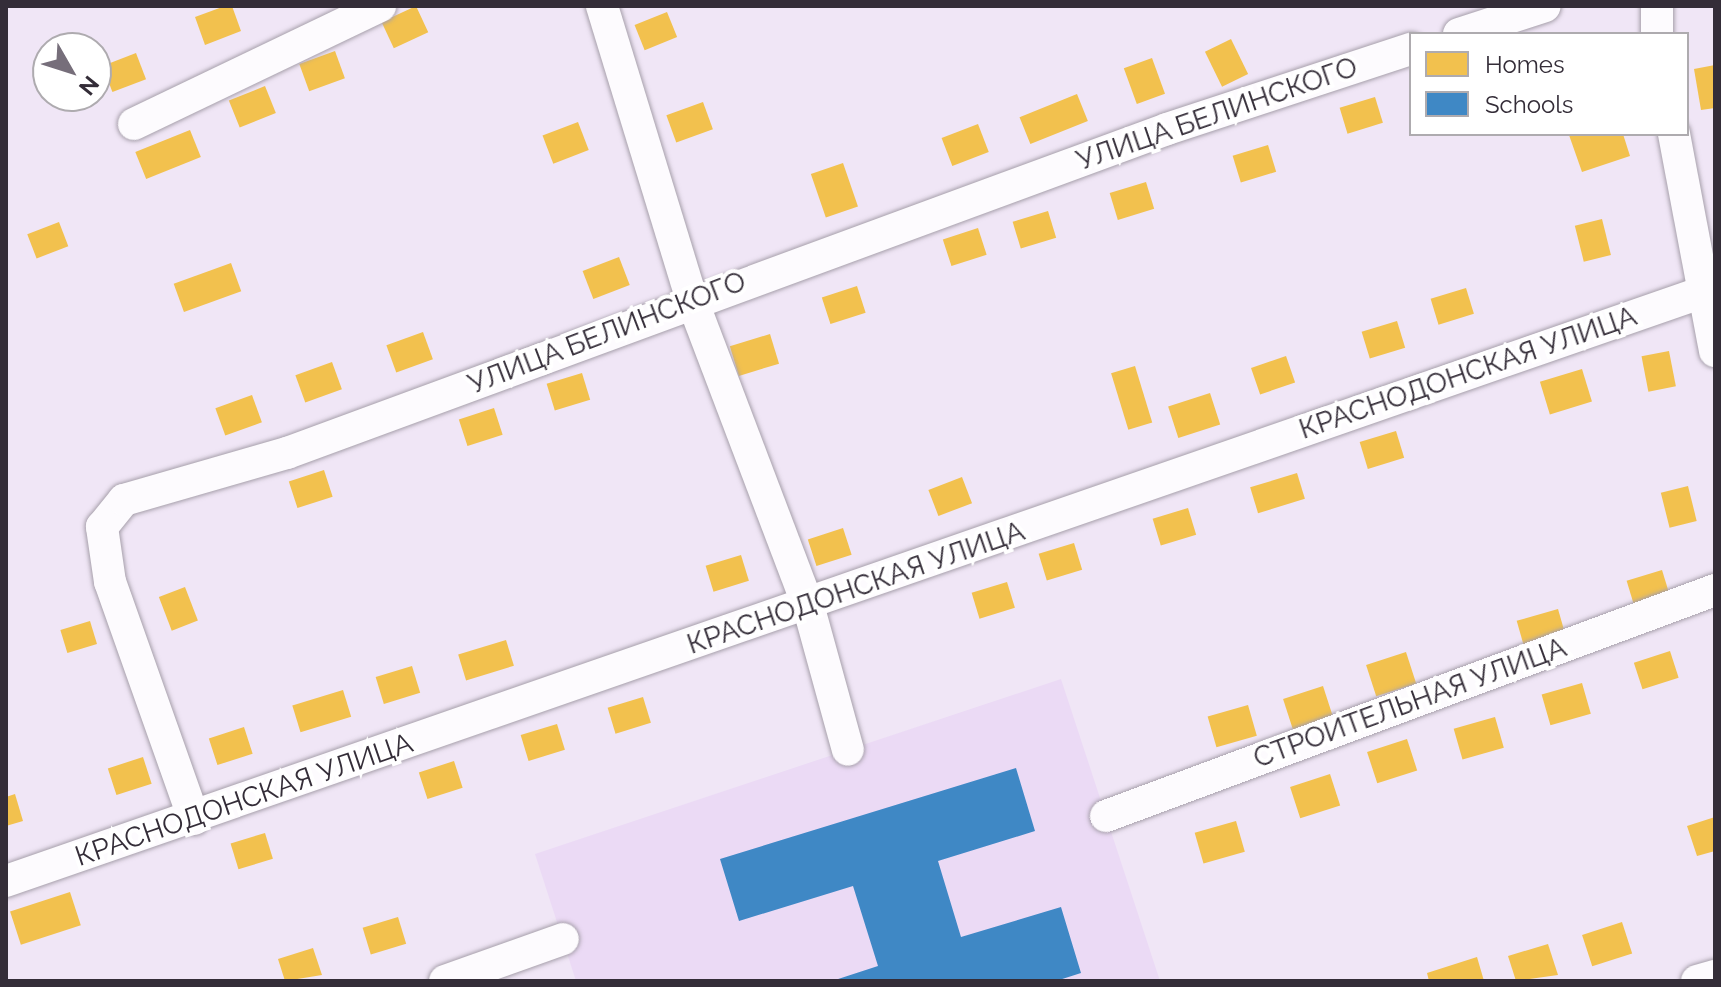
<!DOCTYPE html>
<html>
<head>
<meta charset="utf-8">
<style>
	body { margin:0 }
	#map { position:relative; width:1721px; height:987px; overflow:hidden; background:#f0e6f6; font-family:Raleway,sans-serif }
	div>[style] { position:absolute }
	.built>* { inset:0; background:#ebdaf5 }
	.homes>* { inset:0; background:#f2c14e; transform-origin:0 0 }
	.schools>* { inset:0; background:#3f88c5 }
	.roads { filter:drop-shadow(0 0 2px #a7a0ab) drop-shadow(0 0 2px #a7a0ab) }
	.minor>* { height:32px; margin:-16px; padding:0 16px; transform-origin:16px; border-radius:16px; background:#fdfbfe }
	span { translate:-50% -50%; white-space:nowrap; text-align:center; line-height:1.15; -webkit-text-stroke:8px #fff; paint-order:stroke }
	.street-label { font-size:28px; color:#342d38 }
	.frame { position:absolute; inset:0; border:8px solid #342d38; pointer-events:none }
	.legend { position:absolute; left:1409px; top:32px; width:280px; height:104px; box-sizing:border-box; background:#fff; border:2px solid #aeabaf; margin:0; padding:10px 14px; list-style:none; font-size:24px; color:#342d38 }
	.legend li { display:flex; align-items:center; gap:16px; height:40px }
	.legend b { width:40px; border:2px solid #aeabaf }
	.north { position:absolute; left:32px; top:32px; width:80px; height:80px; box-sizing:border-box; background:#fff; border:2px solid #aeabaf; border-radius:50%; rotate:129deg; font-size:22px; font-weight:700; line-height:32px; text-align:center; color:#342d38 }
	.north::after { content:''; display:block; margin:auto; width:28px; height:36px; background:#766e7a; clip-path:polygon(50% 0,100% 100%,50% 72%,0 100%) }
</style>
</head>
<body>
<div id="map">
	<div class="built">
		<div style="clip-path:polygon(1061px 679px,1160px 981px,576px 981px,535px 854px)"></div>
	</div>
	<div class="homes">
		<div style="clip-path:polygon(225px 6px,232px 6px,241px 31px,205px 45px,195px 17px)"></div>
		<div style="left:416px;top:6px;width:29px;height:38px;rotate:65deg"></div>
		<div style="left:667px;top:12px;width:27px;height:35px;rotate:68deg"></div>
		<div style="left:1231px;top:39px;width:39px;height:29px;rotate:64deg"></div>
		<div style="left:335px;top:51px;width:29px;height:38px;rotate:70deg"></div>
		<div style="left:136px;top:53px;width:28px;height:36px;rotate:69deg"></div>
		<div style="left:1152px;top:58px;width:38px;height:30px;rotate:70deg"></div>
		<div style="clip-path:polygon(1715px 65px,1715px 108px,1701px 110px,1694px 69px)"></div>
		<div style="left:265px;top:86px;width:29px;height:39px;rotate:68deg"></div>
		<div style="left:1077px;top:94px;width:29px;height:62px;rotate:68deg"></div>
		<div style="left:1375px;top:97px;width:27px;height:37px;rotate:73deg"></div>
		<div style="left:703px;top:102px;width:29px;height:39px;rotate:70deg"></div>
		<div style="left:578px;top:122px;width:30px;height:38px;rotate:69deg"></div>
		<div style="left:978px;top:124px;width:30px;height:39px;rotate:69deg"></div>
		<div style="left:190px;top:130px;width:29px;height:59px;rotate:68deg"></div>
		<div style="clip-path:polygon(1623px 134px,1630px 156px,1582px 172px,1569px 135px)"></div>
		<div style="left:1268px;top:145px;width:28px;height:37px;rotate:73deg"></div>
		<div style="left:843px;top:163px;width:46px;height:34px;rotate:71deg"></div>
		<div style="left:1146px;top:182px;width:28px;height:38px;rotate:73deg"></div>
		<div style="left:1048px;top:211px;width:28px;height:37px;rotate:73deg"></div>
		<div style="left:1602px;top:219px;width:37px;height:28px;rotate:76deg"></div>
		<div style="left:59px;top:222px;width:26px;height:34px;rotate:69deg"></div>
		<div style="left:978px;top:228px;width:28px;height:37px;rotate:72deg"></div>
		<div style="left:619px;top:257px;width:30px;height:39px;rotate:69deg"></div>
		<div style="left:231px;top:263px;width:30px;height:61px;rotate:70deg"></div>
		<div style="left:857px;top:286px;width:28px;height:37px;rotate:72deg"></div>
		<div style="left:1466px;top:288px;width:27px;height:37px;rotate:73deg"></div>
		<div style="left:1397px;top:321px;width:28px;height:37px;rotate:73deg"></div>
		<div style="left:423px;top:332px;width:29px;height:39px;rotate:70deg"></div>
		<div style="left:770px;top:334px;width:31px;height:42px;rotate:73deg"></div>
		<div style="left:1669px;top:351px;width:36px;height:28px;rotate:79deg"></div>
		<div style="left:1286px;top:356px;width:28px;height:37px;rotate:71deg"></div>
		<div style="left:332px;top:362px;width:29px;height:39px;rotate:70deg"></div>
		<div style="left:1135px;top:366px;width:59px;height:25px;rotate:73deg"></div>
		<div style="left:1582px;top:369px;width:34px;height:44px;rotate:73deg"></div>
		<div style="left:582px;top:373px;width:28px;height:37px;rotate:73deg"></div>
		<div style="left:1210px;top:393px;width:33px;height:44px;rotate:72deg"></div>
		<div style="left:252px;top:395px;width:29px;height:39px;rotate:70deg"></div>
		<div style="left:494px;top:408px;width:28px;height:37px;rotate:72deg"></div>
		<div style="left:1396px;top:431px;width:28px;height:38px;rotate:73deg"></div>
		<div style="left:324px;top:470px;width:28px;height:37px;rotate:72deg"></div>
		<div style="left:1297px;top:473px;width:27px;height:49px;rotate:73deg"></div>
		<div style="left:962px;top:477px;width:28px;height:36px;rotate:69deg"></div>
		<div style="left:1688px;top:486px;width:36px;height:28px;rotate:76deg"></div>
		<div style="left:1188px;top:508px;width:28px;height:37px;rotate:73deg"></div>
		<div style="left:843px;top:528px;width:28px;height:37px;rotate:72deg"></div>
		<div style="left:1074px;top:543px;width:28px;height:37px;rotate:73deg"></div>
		<div style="left:741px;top:555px;width:27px;height:37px;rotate:73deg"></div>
		<div style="left:1662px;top:570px;width:27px;height:37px;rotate:73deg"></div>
		<div style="left:1007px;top:582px;width:27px;height:37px;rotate:73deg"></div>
		<div style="left:185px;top:587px;width:36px;height:28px;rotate:69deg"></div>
		<div style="left:1558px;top:609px;width:32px;height:43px;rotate:74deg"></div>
		<div style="left:90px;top:621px;width:24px;height:31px;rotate:73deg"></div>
		<div style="left:506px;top:640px;width:27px;height:50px;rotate:73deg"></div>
		<div style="left:1670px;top:651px;width:28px;height:38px;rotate:72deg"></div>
		<div style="left:1406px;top:652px;width:33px;height:42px;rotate:72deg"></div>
		<div style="left:412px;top:666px;width:28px;height:38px;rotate:73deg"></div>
		<div style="left:1582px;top:683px;width:32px;height:42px;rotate:74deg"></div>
		<div style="left:1323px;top:686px;width:32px;height:42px;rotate:72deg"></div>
		<div style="left:343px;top:690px;width:28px;height:53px;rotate:73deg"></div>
		<div style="left:643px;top:697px;width:27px;height:37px;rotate:73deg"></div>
		<div style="left:1248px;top:705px;width:32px;height:42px;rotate:74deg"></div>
		<div style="left:1495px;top:717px;width:32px;height:43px;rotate:74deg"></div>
		<div style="left:557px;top:724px;width:27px;height:38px;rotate:73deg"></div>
		<div style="left:244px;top:727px;width:28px;height:37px;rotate:72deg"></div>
		<div style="left:1407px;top:739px;width:33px;height:42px;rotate:72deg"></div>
		<div style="left:143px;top:757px;width:28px;height:37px;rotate:72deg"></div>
		<div style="left:454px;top:761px;width:28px;height:37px;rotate:72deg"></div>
		<div style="left:1330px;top:774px;width:33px;height:42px;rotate:72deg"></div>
		<div style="clip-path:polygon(15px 794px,23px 821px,6px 826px,6px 797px)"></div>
		<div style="clip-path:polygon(1715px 817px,1715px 851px,1697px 856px,1687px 826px)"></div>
		<div style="left:1236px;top:821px;width:32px;height:43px;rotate:74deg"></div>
		<div style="left:265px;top:833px;width:27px;height:36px;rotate:73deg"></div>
		<div style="left:70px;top:892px;width:35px;height:63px;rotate:72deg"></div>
		<div style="left:398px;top:917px;width:28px;height:37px;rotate:73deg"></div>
		<div style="left:1622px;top:922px;width:33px;height:42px;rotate:72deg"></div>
		<div style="clip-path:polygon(1548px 944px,1558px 975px,1516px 981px,1508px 956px)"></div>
		<div style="clip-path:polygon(313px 948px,322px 975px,285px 981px,278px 959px)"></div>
		<div style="clip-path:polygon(1477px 957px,1484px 981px,1429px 981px,1427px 973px)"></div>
	</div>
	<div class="schools">
		<div style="clip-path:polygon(1016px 768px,1035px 831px,938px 861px,961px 937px,1061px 907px,1081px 973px,1056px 981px,832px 981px,878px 966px,853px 886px,739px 921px,720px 859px)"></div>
	</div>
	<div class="roads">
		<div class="minor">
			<div style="left:602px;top:6px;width:307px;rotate:73deg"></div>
			<div style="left:692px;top:300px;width:326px;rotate:69.2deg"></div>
			<div style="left:808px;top:605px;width:150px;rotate:74.6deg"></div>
			<div style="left:1657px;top:6px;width:28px;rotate:90deg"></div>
			<div style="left:1459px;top:34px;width:90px;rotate:-18deg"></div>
			<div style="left:134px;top:124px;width:273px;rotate:-25.6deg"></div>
			<div style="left:1674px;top:134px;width:221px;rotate:79.3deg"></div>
			<div style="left:1106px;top:816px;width:650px;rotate:-20.36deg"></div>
			<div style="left:194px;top:819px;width:251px;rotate:-109.5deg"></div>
			<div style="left:110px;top:582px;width:56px;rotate:-98.3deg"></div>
			<div style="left:102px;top:527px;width:35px;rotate:-51deg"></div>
			<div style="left:124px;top:500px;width:170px;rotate:-16.1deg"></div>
			<div style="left:287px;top:453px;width:938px;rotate:-20.21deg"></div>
			<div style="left:1167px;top:129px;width:257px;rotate:-18.2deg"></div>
			<div style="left:6px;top:881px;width:1799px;rotate:-19.14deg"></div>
			<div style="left:445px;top:981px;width:125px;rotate:-19.6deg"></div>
			<div style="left:1697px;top:981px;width:19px;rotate:-16deg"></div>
		</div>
	</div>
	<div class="street-label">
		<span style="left:1217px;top:114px;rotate:-19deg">УЛИЦА БЕЛИНСКОГО</span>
		<span style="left:607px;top:333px;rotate:-21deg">УЛИЦА БЕЛИНСКОГО</span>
		<span style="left:1468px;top:373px;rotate:-19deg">КРАСНОДОНСКАЯ УЛИЦА</span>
		<span style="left:856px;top:588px;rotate:-19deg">КРАСНОДОНСКАЯ УЛИЦА</span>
		<span style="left:1410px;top:703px;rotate:-20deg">СТРОИТЕЛЬНАЯ УЛИЦА</span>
		<span style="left:244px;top:800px;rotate:-19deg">КРАСНОДОНСКАЯ УЛИЦА</span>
	</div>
	<div class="frame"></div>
	<ul class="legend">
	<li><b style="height:22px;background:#f2c14e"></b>Homes</li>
	<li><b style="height:22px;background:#3f88c5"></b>Schools</li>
	</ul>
	<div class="north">N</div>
</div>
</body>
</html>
